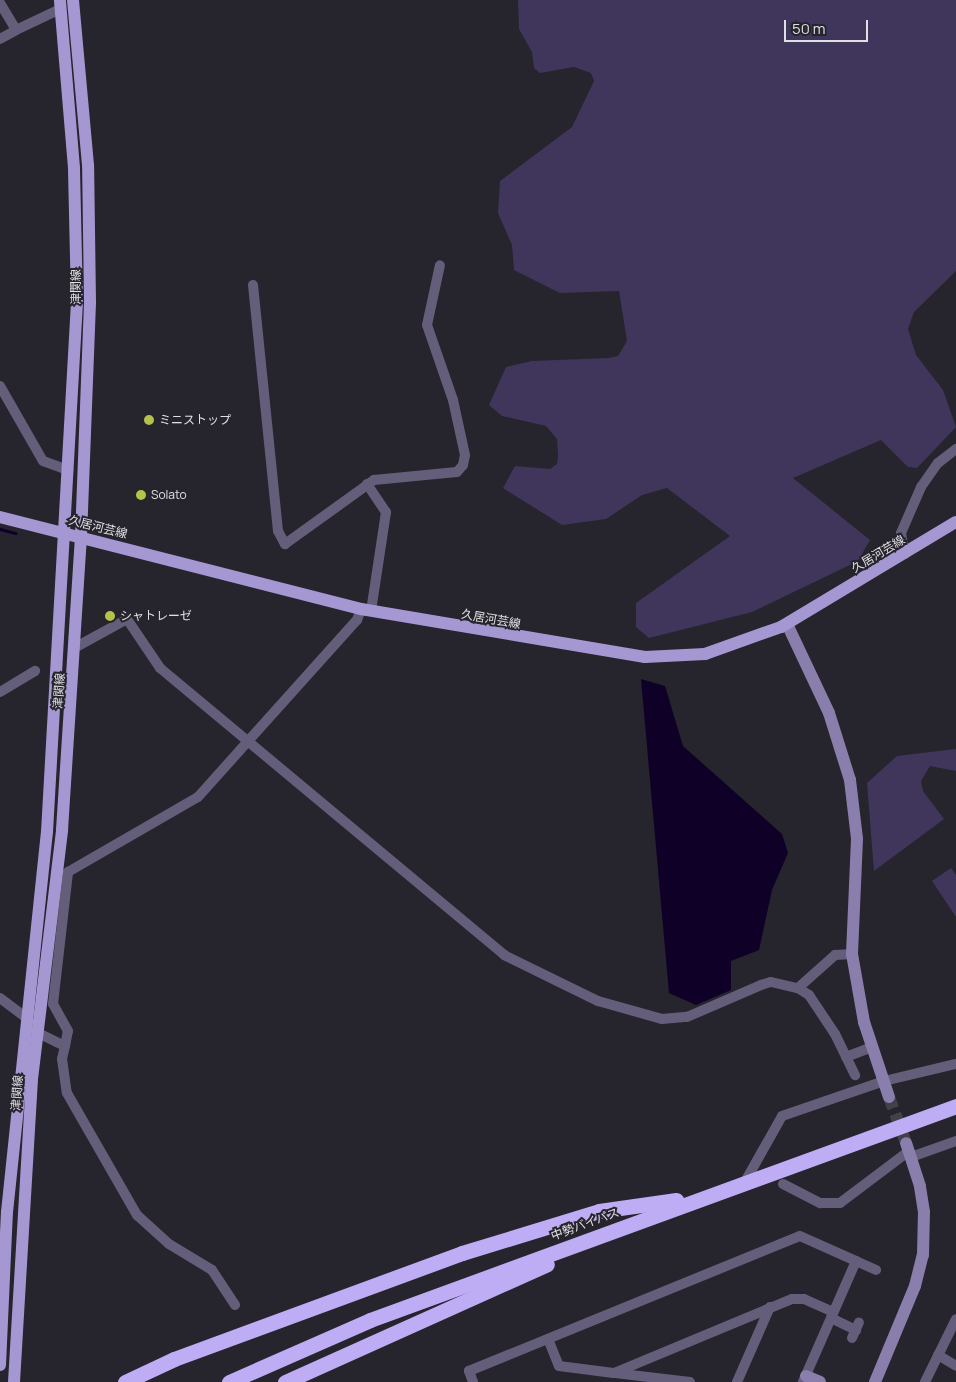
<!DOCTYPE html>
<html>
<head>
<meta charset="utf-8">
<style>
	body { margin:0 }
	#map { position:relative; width:956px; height:1382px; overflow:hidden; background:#26242c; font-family:Manrope,"Noto Sans JP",sans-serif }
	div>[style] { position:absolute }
	.green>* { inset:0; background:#40365b }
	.water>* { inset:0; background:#0f0028 }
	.stream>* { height:3px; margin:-1.5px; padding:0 1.5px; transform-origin:1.5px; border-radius:1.5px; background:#0f0028 }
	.secondary-tunnel>* { height:12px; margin-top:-6px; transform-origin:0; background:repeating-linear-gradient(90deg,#424048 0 12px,transparent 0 18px) }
	.street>* { height:10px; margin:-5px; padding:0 5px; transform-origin:5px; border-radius:5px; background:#655e7b }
	.secondary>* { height:12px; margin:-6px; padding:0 6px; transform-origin:6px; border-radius:6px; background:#897eac }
	.primary>* { height:12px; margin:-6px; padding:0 6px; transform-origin:6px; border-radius:6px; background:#a597d2 }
	.highway>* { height:15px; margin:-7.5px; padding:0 7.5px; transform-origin:7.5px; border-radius:7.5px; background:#beadf5 }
	.dots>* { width:14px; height:14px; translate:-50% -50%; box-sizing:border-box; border:2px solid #26242c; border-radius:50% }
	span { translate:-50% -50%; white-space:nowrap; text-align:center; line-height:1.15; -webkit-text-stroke:4px #26242c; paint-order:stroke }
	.street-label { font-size:12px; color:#e0dfe4 }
	.poi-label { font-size:12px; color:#e0dfe4 }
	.left { translate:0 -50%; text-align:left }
	.scale { position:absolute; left:784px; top:20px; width:84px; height:22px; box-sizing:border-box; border:2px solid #e0dfe4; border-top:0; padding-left:6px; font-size:15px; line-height:18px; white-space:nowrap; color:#e0dfe4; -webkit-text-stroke:4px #26242c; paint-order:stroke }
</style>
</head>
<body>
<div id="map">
	<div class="green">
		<div style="clip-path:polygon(518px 0,956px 0,956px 271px,914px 312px,908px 329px,916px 355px,943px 390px,956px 427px,917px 468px,908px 467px,881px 440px,793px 478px,870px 540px,858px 561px,752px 612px,649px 638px,636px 627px,636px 603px,730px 536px,667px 488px,642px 495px,606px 519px,562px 525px,503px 488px,515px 466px,550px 469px,557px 464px,558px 456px,557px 439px,546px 426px,502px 416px,489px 405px,506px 367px,532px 361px,609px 358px,618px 356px,627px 341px,619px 291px,560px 293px,514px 270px,512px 245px,498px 213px,500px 181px,572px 127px,594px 81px,591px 73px,574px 67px,540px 73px,534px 68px,532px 52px,519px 29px)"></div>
		<div style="clip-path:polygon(956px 749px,956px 771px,930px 766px,921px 781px,923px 791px,944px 819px,874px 871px,867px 783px,897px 756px)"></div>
		<div style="clip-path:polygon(951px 868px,956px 875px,956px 917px,932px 881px)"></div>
	</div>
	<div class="water">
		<div style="clip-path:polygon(641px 679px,665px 686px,683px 746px,782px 834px,788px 853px,772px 890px,759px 950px,731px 961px,731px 990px,696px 1005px,669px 993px)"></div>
	</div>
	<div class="stream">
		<div style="left:0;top:529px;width:16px;rotate:15deg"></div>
	</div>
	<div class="secondary-tunnel">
		<div style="left:889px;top:1097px;width:49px;rotate:69.7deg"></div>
	</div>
	<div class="street">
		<div style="left:0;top:3px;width:31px;rotate:59deg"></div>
		<div style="left:16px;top:30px;width:49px;rotate:-25.5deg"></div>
		<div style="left:0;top:39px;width:18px;rotate:-29deg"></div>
		<div style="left:253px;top:285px;width:247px;rotate:84.2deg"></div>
		<div style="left:278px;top:531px;width:15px;rotate:62deg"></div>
		<div style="left:285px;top:544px;width:110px;rotate:-35.7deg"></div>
		<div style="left:374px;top:480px;width:83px;rotate:-5.5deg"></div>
		<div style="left:457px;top:472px;width:9px;rotate:-49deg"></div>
		<div style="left:463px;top:465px;width:10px;rotate:-79deg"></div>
		<div style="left:465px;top:455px;width:56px;rotate:-102.3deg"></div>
		<div style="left:453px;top:400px;width:79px;rotate:-109.1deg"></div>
		<div style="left:427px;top:325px;width:61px;rotate:-77.8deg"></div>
		<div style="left:0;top:386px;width:86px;rotate:60.2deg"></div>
		<div style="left:43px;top:461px;width:27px;rotate:20deg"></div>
		<div style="left:367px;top:484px;width:34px;rotate:56deg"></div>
		<div style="left:386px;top:512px;width:100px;rotate:98.6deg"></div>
		<div style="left:905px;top:554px;width:21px;rotate:-101deg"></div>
		<div style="left:901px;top:533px;width:50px;rotate:-66.5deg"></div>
		<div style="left:921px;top:487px;width:29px;rotate:-55deg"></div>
		<div style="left:938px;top:463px;width:23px;rotate:-38deg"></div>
		<div style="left:76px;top:647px;width:58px;rotate:-28.8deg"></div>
		<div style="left:127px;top:619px;width:59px;rotate:56deg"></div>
		<div style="left:160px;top:668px;width:448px;rotate:39.8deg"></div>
		<div style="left:504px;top:955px;width:105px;rotate:26.1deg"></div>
		<div style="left:598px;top:1001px;width:66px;rotate:15.7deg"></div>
		<div style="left:662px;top:1019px;width:25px;rotate:-5deg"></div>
		<div style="left:687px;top:1017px;width:81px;rotate:-23.4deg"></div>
		<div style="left:761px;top:985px;width:10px;rotate:-17deg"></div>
		<div style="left:771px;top:982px;width:28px;rotate:13deg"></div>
		<div style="left:798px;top:988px;width:50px;rotate:-41.7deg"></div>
		<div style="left:835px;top:955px;width:17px;rotate:-3deg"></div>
		<div style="left:0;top:692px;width:41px;rotate:-31deg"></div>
		<div style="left:798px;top:988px;width:13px;rotate:32deg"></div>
		<div style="left:809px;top:995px;width:47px;rotate:56.3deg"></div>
		<div style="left:835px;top:1034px;width:46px;rotate:64deg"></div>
		<div style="left:0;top:998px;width:30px;rotate:37deg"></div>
		<div style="left:24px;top:1016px;width:20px;rotate:53deg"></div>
		<div style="left:36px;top:1032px;width:32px;rotate:26deg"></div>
		<div style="left:65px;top:1046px;width:15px;rotate:-79deg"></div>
		<div style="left:68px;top:1031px;width:31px;rotate:-119deg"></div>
		<div style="left:53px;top:1004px;width:133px;rotate:-83.5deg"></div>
		<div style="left:68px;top:872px;width:150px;rotate:-30deg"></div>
		<div style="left:198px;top:797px;width:238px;rotate:-48.1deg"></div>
		<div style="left:357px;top:620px;width:12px;rotate:-70deg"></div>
		<div style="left:65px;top:1046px;width:13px;rotate:103deg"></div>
		<div style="left:62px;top:1059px;width:34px;rotate:82deg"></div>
		<div style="left:67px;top:1093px;width:141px;rotate:60.2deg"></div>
		<div style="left:137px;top:1215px;width:43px;rotate:42.2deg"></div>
		<div style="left:169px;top:1244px;width:50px;rotate:31.2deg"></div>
		<div style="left:212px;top:1270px;width:42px;rotate:56.7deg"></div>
		<div style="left:846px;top:1057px;width:28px;rotate:-21deg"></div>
		<div style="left:911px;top:1157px;width:48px;rotate:-19.6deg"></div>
		<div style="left:746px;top:1180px;width:73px;rotate:-60.6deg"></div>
		<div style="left:782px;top:1116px;width:108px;rotate:-18.9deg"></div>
		<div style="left:884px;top:1081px;width:74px;rotate:-13.3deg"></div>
		<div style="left:783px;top:1184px;width:42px;rotate:27.2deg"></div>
		<div style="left:820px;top:1203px;width:20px"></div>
		<div style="left:840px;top:1203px;width:86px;rotate:-37deg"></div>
		<div style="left:856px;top:1261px;width:22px;rotate:24deg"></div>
		<div style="left:831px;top:1318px;width:28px;rotate:26deg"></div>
		<div style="left:852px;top:1338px;width:17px;rotate:-66deg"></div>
		<div style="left:548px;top:1339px;width:29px;rotate:68deg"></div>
		<div style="left:559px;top:1366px;width:55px;rotate:7.3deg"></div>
		<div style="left:938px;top:1355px;width:21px;rotate:31deg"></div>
		<div style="left:473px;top:1382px;width:12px;rotate:-110deg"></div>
		<div style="left:469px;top:1371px;width:357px;rotate:-22.2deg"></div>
		<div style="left:800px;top:1236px;width:61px;rotate:24.1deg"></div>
		<div style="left:856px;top:1261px;width:132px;rotate:113.7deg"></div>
		<div style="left:690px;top:1382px;width:77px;rotate:-173.2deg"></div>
		<div style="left:614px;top:1373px;width:193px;rotate:-22.6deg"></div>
		<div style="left:792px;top:1299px;width:12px"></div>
		<div style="left:804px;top:1299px;width:32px;rotate:24deg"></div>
		<div style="left:737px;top:1382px;width:82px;rotate:-66.3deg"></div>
		<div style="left:925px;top:1382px;width:70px;rotate:-63.8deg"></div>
	</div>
	<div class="secondary">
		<div style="left:787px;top:624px;width:98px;rotate:64.7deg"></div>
		<div style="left:829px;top:713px;width:70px;rotate:72.6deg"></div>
		<div style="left:850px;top:780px;width:59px;rotate:83.2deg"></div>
		<div style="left:857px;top:839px;width:115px;rotate:92.5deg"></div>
		<div style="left:852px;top:954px;width:69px;rotate:80deg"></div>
		<div style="left:864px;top:1022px;width:79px;rotate:71.6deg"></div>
		<div style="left:806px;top:1376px;width:15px;rotate:23deg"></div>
		<div style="left:875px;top:1382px;width:104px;rotate:-67.4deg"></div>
		<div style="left:915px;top:1286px;width:32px;rotate:-76deg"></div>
		<div style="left:923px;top:1255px;width:43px;rotate:-88.7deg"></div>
		<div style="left:924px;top:1212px;width:26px;rotate:-99deg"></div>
		<div style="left:920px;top:1186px;width:45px;rotate:-108deg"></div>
	</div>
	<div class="primary">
		<div style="left:0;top:517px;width:373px;rotate:14.3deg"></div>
		<div style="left:361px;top:609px;width:288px;rotate:9.6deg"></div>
		<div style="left:645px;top:657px;width:60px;rotate:-2.9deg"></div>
		<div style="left:705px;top:654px;width:81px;rotate:-19.6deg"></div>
		<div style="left:781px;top:627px;width:204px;rotate:-31deg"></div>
		<div style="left:0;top:1365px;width:153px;rotate:-87.4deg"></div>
		<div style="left:7px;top:1212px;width:382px;rotate:-84deg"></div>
		<div style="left:47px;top:832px;width:531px;rotate:-86.76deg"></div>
		<div style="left:77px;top:302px;width:134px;rotate:-91.3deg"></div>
		<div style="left:74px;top:168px;width:169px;rotate:-94.8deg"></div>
		<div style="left:14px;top:1382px;width:304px;rotate:-86.6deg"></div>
		<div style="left:32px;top:1079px;width:251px;rotate:-83.1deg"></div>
		<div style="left:62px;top:830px;width:294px;rotate:-86.3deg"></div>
		<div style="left:81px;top:537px;width:235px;rotate:-87.8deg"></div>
		<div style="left:90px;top:302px;width:137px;rotate:-90.8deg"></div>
		<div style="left:88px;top:165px;width:166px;rotate:-95.2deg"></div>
	</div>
	<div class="highway">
		<div style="left:125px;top:1382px;width:54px;rotate:-25.1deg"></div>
		<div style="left:174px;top:1359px;width:307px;rotate:-20.2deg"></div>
		<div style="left:462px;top:1253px;width:143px;rotate:-17deg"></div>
		<div style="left:599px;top:1211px;width:78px;rotate:-8.1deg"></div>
		<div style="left:229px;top:1382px;width:154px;rotate:-23.7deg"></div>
		<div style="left:370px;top:1320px;width:624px;rotate:-20.06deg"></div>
		<div style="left:285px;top:1382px;width:287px;rotate:-24.2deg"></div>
	</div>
	<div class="dots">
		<div style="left:149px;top:420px;background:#b5c249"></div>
		<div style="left:141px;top:495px;background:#b5c249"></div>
		<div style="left:110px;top:616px;background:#b5c249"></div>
	</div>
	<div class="street-label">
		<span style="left:76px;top:287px;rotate:-90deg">津関線</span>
		<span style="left:98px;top:527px;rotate:14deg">久居河芸線</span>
		<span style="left:878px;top:554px;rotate:-31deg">久居河芸線</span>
		<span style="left:491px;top:619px;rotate:10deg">久居河芸線</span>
		<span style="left:59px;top:691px;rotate:-86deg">津関線</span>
		<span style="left:17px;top:1093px;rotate:-86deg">津関線</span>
		<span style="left:585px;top:1224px;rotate:-20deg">中勢バイパス</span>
	</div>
	<div class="poi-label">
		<span class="left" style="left:159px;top:420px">ミニストップ</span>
		<span class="left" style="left:151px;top:495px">Solato</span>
		<span class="left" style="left:120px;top:616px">シャトレーゼ</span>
	</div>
	<div class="scale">50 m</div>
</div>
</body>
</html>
